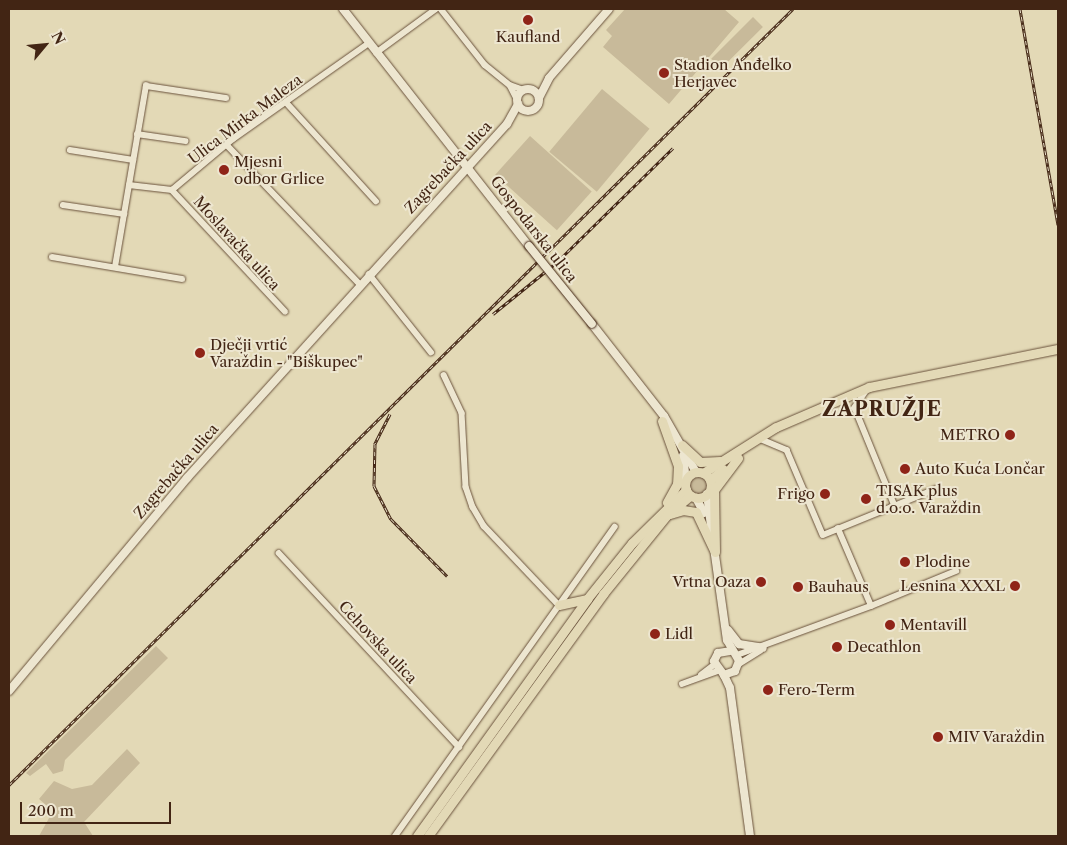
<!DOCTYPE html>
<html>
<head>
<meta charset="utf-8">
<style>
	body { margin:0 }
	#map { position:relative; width:1067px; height:845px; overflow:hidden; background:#e3d9b6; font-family:"Libre Caslon Text",serif }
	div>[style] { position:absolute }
	.green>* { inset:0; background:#c8ba9a; transform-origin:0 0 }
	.round { border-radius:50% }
	.roads { filter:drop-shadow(0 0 1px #6a523c) drop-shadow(0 0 1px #6a523c) }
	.street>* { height:5.5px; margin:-2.75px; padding:0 2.75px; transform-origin:2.75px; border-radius:2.75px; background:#ede6d0 }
	.secondary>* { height:8px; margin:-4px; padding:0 4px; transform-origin:4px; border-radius:4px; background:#ede6d0 }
	.secondary>.ring { margin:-4px; padding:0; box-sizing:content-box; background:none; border:8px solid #ede6d0; border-radius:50% }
	.primary>* { height:9px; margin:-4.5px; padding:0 4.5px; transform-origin:4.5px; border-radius:4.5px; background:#e3d9b6 }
	.primary>.ring { margin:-4.5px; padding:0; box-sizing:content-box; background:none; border:9px solid #e3d9b6; border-radius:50% }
	.rail>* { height:3px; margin-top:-1.5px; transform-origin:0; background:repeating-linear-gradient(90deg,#ede6d0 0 4px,#422514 0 8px); box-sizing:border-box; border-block:1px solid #422514 }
	.bridges { filter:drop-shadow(0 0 1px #422514) drop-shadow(0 0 1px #422514) }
	.secondary-bridge>* { height:8px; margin:-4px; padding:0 4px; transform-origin:4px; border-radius:4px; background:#ede6d0 }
	.dots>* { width:14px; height:14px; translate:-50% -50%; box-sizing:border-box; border:2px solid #ede6d0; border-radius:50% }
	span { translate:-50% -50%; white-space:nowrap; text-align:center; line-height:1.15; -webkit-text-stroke:4px #ede6d0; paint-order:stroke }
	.poi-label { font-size:15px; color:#422514 }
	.left { translate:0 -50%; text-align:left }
	.right { translate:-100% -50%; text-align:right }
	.street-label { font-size:15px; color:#422514 }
	.district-label { font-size:20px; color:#422514; font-weight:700; letter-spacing:1px }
	.frame { position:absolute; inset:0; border:10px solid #422514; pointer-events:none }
	.north { position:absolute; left:20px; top:20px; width:50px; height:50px; -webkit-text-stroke:4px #ede6d0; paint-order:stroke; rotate:62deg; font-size:14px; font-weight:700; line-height:20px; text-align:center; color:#422514 }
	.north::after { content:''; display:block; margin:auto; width:18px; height:22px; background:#422514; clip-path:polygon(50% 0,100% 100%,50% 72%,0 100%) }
	.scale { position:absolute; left:20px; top:802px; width:151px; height:22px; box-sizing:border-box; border:2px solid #422514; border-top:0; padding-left:6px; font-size:15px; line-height:18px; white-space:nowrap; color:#422514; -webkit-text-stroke:4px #ede6d0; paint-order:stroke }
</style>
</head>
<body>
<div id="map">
	<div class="green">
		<div style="clip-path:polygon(625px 9px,724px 9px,739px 22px,669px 104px,603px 47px,612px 36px,606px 30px)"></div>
		<div style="left:753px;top:17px;width:14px;height:59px;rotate:45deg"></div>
		<div style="left:602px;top:89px;width:62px;height:82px;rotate:40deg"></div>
		<div style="left:530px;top:136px;width:83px;height:52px;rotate:42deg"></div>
		<div class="round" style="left:687px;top:475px;width:20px;height:20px"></div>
		<div style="clip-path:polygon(156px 646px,168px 658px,65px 760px,63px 771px,53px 774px,46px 764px,30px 776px,26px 773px)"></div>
		<div style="clip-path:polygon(127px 749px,140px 763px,84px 822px,93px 836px,39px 836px,53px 811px,39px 799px,54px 781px,72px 789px,92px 785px)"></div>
	</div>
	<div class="roads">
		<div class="street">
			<div style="left:441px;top:9px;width:71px;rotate:51.8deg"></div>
			<div style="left:485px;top:65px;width:32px;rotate:39deg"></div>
			<div style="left:510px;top:85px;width:15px;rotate:20deg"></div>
			<div style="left:376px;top:53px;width:74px;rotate:-36.3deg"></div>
			<div style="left:511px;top:87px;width:13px;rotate:63deg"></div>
			<div style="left:286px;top:102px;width:134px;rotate:47.7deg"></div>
			<div style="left:137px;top:134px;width:49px;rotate:8.3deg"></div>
			<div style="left:227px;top:145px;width:192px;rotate:46.3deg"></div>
			<div style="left:70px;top:150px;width:64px;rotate:9deg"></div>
			<div style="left:129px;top:185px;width:43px;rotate:6.6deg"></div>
			<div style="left:172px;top:190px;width:80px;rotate:-39.9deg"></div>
			<div style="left:233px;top:139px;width:166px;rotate:-35.2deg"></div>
			<div style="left:172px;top:190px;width:166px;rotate:47deg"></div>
			<div style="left:63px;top:205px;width:62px;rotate:8.4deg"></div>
			<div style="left:52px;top:257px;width:132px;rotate:9.6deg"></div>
			<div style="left:115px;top:267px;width:184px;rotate:-80.3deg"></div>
			<div style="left:146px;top:86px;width:81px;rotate:8.5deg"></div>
			<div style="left:369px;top:274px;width:100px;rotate:51.5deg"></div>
			<div style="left:444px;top:375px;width:42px;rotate:64.7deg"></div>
			<div style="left:462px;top:413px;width:74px;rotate:86.9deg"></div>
			<div style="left:466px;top:487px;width:21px;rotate:71deg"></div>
			<div style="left:473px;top:507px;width:22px;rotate:60deg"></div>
			<div style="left:484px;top:526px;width:109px;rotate:46.5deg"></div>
			<div style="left:867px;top:390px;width:22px;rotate:124deg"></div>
			<div style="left:855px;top:408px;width:106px;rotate:67.8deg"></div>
			<div style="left:763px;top:440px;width:26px;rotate:23deg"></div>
			<div style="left:787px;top:450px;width:92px;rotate:67deg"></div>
			<div style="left:823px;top:535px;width:122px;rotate:-22.2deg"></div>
			<div style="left:279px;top:553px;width:265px;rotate:47.1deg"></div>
			<div style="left:871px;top:606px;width:92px;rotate:-22.4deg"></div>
			<div style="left:737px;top:655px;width:143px;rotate:-20.1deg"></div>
			<div style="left:871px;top:606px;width:84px;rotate:-113.2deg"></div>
			<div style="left:739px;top:664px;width:25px;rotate:-32deg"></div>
			<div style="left:701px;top:675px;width:16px;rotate:-38deg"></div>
			<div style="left:682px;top:684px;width:37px;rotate:-20deg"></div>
			<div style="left:395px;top:836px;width:379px;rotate:-54.6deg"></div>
		</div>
		<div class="secondary">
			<div style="left:343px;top:9px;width:301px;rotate:51.9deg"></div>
			<div class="ring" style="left:517px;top:89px;width:14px;height:14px"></div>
			<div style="left:539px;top:98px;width:22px;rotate:-63deg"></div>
			<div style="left:549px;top:78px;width:91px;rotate:-49deg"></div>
			<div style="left:592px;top:324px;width:117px;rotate:52deg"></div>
			<div style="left:664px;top:416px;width:64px;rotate:60.3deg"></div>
			<div style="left:683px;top:456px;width:23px;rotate:83deg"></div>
			<div style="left:707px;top:494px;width:40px;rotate:82.9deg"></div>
			<div style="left:696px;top:498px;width:17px;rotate:62deg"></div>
			<div style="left:714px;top:548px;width:93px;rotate:82deg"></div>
			<div style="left:727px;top:640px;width:24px;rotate:60deg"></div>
			<div style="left:739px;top:661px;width:11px;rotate:112deg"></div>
			<div style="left:735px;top:671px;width:12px;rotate:160deg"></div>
			<div style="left:724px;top:675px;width:17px;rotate:-126deg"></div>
			<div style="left:714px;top:661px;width:9px;rotate:-63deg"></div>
			<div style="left:718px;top:653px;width:12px;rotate:-9deg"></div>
			<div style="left:728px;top:630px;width:18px;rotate:52deg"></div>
			<div style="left:739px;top:644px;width:24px;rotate:9deg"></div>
			<div style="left:724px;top:675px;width:14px;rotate:65deg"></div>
			<div style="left:730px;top:688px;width:149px;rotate:82.3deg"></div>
			<div style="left:9px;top:691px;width:278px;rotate:-50.1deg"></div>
			<div style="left:187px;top:478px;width:477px;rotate:-47.9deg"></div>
			<div style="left:507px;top:124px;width:23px;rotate:-61deg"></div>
		</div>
		<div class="primary">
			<div style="left:662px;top:421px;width:48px;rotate:70.4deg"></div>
			<div style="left:678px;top:466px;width:18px;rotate:93deg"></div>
			<div style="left:677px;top:484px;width:21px;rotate:119deg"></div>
			<div style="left:682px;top:445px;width:25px;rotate:43deg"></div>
			<div style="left:700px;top:462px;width:20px;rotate:-3deg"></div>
			<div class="ring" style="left:685px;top:472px;width:17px;height:17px"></div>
			<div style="left:703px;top:473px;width:86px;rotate:-32.2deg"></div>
			<div style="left:776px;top:427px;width:101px;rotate:-23.3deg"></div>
			<div style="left:869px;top:387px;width:193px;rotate:-11.4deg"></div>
			<div style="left:710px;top:480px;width:17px;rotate:-40deg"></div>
			<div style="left:670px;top:514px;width:14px;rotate:-17deg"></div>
			<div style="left:683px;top:510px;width:13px;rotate:9deg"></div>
			<div style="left:696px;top:512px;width:42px;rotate:64.7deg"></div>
			<div style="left:715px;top:552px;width:62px;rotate:-90.9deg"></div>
			<div style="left:714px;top:490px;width:40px;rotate:-53deg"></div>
			<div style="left:559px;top:605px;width:29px;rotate:-12deg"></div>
			<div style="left:417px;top:836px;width:292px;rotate:-54.3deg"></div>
			<div style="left:587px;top:599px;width:72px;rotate:-51.2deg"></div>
			<div style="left:632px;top:543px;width:76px;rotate:-44.5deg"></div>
			<div style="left:428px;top:836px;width:299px;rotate:-54.1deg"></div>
			<div style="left:603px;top:594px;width:102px;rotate:-51deg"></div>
			<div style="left:667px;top:515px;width:30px;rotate:-40deg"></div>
		</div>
	</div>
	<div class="rail">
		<div style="left:1020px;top:9px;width:219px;rotate:80deg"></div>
		<div style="left:493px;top:314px;width:81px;rotate:-39deg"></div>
		<div style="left:556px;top:263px;width:164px;rotate:-44.5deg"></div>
		<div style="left:390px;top:414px;width:34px;rotate:117deg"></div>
		<div style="left:375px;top:444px;width:42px;rotate:91.4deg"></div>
		<div style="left:374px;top:486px;width:37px;rotate:63deg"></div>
		<div style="left:391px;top:519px;width:80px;rotate:45.5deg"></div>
		<div style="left:9px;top:785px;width:1103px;rotate:-44.71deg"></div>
	</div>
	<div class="bridges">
		<div class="secondary-bridge">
			<div style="left:529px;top:246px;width:100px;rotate:51.1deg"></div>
		</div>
	</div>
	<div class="dots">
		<div style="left:528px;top:20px;background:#8f2418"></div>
		<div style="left:664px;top:73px;background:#8f2418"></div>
		<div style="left:224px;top:170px;background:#8f2418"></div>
		<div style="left:200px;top:353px;background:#8f2418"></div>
		<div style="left:1010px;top:435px;background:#8f2418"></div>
		<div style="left:905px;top:469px;background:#8f2418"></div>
		<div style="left:825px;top:494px;background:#8f2418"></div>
		<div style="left:866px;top:499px;background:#8f2418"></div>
		<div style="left:905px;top:562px;background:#8f2418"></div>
		<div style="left:761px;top:582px;background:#8f2418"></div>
		<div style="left:1015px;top:586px;background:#8f2418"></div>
		<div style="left:798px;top:587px;background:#8f2418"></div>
		<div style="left:890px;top:625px;background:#8f2418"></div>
		<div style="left:655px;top:634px;background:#8f2418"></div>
		<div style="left:837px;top:647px;background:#8f2418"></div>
		<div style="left:768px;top:690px;background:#8f2418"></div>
		<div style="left:938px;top:737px;background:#8f2418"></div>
	</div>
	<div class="poi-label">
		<span style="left:528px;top:37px">Kaufland</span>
		<span class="left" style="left:674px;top:73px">Stadion Anđelko<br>Herjavec</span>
		<span class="left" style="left:234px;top:170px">Mjesni<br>odbor Grlice</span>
		<span class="left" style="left:210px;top:353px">Dječji vrtić<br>Varaždin - "Biškupec"</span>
		<span class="right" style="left:1000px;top:435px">METRO</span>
		<span class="left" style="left:915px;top:469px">Auto Kuća Lončar</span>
		<span class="left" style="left:876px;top:499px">TISAK plus<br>d.o.o. Varaždin</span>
		<span class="right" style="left:815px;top:494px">Frigo</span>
		<span class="left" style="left:915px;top:562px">Plodine</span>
		<span class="right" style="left:751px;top:582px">Vrtna Oaza</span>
		<span class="right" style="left:1005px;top:586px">Lesnina XXXL</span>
		<span class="left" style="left:808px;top:587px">Bauhaus</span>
		<span class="left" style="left:900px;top:625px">Mentavill</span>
		<span class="left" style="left:665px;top:634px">Lidl</span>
		<span class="left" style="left:847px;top:647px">Decathlon</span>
		<span class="left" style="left:778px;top:690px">Fero-Term</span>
		<span class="left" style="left:948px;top:737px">MIV Varaždin</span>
	</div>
	<div class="street-label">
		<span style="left:245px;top:119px;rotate:-37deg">Ulica Mirka Maleza</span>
		<span style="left:448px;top:167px;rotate:-47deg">Zagrebačka ulica</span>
		<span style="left:534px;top:229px;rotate:52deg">Gospodarska ulica</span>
		<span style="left:237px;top:243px;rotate:48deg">Moslavačka ulica</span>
		<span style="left:176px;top:471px;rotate:-49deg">Zagrebačka ulica</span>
		<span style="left:378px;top:642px;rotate:47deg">Cehovska ulica</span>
	</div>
	<div class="district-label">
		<span style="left:882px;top:409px">ZAPRUŽJE</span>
	</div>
	<div class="frame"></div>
	<div class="north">N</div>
	<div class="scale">200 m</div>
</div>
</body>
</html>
